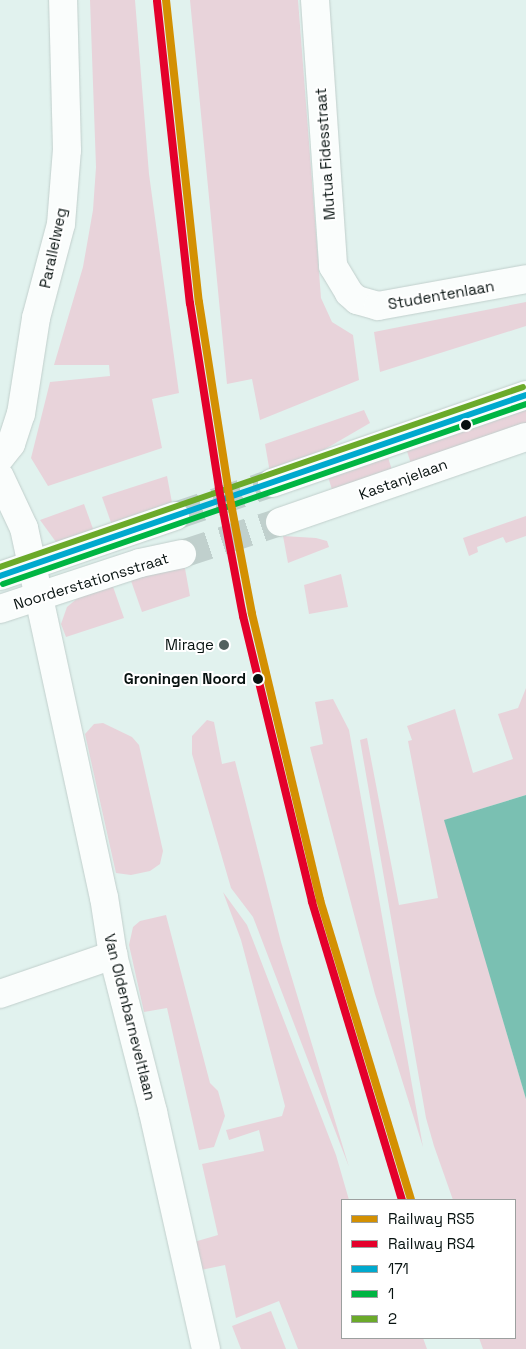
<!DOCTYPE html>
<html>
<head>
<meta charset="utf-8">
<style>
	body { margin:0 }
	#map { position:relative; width:526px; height:1349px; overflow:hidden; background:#e1f2ee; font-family:"Space Grotesk",sans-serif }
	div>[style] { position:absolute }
	.green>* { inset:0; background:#e8d3da; transform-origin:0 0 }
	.water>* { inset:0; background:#7ac0b2 }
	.tertiary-tunnel>* { height:28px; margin-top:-14px; transform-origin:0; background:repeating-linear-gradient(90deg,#c0d0cd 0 28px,transparent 0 42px) }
	.roads { filter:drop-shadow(0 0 1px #c1cfcc) drop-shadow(0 0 1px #c1cfcc) }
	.minor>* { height:28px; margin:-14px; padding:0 14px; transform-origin:14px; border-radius:14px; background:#fafdfc }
	.tertiary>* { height:28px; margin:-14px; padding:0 14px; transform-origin:14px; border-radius:14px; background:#fafdfc }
	.bus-1>* { height:6px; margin:-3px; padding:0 3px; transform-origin:3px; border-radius:3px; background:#00a9ce }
	.bus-2>* { height:6px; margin:-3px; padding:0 3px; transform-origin:3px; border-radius:3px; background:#00b543 }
	.bus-3>* { height:6px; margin:-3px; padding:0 3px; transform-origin:3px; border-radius:3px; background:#6baa2a }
	.rail-1>* { height:8px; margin:-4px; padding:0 4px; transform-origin:4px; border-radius:4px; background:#d39002 }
	.rail-2>* { height:8px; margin:-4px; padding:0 4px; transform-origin:4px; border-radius:4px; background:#e4002b }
	.dots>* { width:14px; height:14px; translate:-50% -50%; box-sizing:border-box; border:2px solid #fff; border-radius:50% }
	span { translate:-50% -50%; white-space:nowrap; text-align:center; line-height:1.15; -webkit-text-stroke:4px #fff; paint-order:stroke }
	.street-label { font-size:15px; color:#071210 }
	.poi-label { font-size:15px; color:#071210 }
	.right { translate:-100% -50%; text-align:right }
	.stop-label { font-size:15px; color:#071210; font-weight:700 }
	.legend { position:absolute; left:341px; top:1199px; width:175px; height:140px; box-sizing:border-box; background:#fff; border:1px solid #9ca09f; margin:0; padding:6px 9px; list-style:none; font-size:15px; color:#071210 }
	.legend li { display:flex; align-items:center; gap:10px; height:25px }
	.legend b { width:25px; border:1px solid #9ca09f }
</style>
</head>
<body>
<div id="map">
	<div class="green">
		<div style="clip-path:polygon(90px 0,135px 0,149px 174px,179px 393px,152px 399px,162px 448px,48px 486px,31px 458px,50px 382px,110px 376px,109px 365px,54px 365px,83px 267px,93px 210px,96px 167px)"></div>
		<div style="clip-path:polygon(190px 0,298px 0,321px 298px,332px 322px,353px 335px,359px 380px,260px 420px,252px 379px,227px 384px)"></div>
		<div style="clip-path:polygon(526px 302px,526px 326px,380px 372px,374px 332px)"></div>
		<div style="clip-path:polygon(526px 406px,526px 429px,412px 467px,406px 448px)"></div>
		<div style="clip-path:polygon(364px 410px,370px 423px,308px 459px,270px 473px,265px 444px)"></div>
		<div style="left:387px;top:454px;width:21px;height:63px;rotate:73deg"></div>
		<div style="clip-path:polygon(167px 476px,173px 508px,114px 531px,102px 497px)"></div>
		<div style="clip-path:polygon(84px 504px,96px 537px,56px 542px,40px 520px)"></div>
		<div style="clip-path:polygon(526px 516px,526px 536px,506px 543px,503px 537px,477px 547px,478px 552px,469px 556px,463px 538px)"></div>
		<div style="clip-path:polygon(283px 536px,316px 538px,327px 541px,329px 547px,288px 563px)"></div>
		<div style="clip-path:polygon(184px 563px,190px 596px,142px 612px,129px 575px)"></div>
		<div style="clip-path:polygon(341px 574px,348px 607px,309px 614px,304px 585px)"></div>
		<div style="clip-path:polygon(111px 581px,124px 618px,66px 637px,61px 624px,67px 607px,85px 592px)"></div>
		<div style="clip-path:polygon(526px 688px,526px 795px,445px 820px,526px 1099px,526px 1349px,483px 1349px,479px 1338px,515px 1338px,515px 1200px,453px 1200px,434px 1146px,426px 1118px,360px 740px,367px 738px,399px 905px,438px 898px,408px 741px,412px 740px,407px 726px,455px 709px,473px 773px,513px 759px,498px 714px,518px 708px)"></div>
		<div style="clip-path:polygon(333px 699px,349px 730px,423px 1147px,375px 994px,310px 747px,323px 744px,315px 702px)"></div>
		<div style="clip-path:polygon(207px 720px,214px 722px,222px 764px,235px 761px,281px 942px,349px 1167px,253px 917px,231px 888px,192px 754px,192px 736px)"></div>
		<div style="clip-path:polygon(103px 723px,132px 737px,139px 745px,163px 851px,160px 864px,150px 871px,131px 875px,116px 873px,85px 734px,94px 724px)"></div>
		<div style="clip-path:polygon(223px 892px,247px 925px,336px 1155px,349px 1200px,342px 1200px,342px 1338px,423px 1338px,427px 1349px,298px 1349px,279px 1301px,236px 1318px,225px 1265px,201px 1270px,194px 1242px,218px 1235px,202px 1164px,264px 1151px,259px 1130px,229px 1140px,226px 1130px,282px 1116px,285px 1106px,241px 940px)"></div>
		<div style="clip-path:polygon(166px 915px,210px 1083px,218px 1091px,225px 1116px,214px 1147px,199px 1150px,167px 1008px,144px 1012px,129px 945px,133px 927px,140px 921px)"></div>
		<div style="clip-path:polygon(271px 1311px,286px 1349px,241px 1349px,232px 1326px)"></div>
	</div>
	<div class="water">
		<div style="clip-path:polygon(526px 795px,526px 1099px,444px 820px)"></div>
	</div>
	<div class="tertiary-tunnel">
		<div style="left:175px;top:516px;width:102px;rotate:-18.8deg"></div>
		<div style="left:182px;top:554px;width:103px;rotate:-18.1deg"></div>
	</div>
	<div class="roads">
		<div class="minor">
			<div style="left:315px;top:0;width:267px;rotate:86.1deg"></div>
			<div style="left:333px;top:266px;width:31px;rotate:59deg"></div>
			<div style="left:349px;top:293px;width:11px;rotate:41deg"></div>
			<div style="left:357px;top:300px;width:22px;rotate:16deg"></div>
			<div style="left:378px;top:306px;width:150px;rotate:-10.3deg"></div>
			<div style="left:0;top:458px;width:18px;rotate:-52deg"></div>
			<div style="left:11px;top:444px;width:32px;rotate:-72deg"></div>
			<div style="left:21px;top:414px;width:97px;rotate:-81.1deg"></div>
			<div style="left:36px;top:318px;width:97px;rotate:-75.1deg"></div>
			<div style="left:61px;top:224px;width:74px;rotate:-85.4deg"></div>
			<div style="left:67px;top:150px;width:150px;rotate:-91.5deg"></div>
			<div style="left:0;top:477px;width:56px;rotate:64.8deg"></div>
			<div style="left:24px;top:528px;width:378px;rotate:77.8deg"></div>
			<div style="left:104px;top:897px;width:59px;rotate:81.2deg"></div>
			<div style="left:113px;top:955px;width:162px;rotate:75.7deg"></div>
			<div style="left:153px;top:1112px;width:243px;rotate:77.4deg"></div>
			<div style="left:0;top:994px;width:120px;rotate:-19deg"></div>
		</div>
		<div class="tertiary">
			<div style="left:272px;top:483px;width:269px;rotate:-19.1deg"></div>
			<div style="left:280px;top:522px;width:260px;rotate:-19.1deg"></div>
			<div style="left:0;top:576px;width:185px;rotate:-18.9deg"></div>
			<div style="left:0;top:609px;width:147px;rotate:-18.2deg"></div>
			<div style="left:140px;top:563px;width:43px;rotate:-12.1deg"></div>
		</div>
	</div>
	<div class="bus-1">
		<div style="left:0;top:576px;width:556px;rotate:-18.99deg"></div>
	</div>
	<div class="bus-2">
		<div style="left:3px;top:584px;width:553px;rotate:-18.99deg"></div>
	</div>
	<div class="bus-3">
		<div style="left:0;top:567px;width:553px;rotate:-18.99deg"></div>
	</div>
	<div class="rail-1">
		<div style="left:166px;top:0;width:304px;rotate:83.8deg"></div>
		<div style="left:199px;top:302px;width:188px;rotate:81.1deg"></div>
		<div style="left:228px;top:488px;width:128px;rotate:79.2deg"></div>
		<div style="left:252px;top:614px;width:294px;rotate:76.6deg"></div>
		<div style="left:320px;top:900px;width:313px;rotate:73.1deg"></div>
	</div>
	<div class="rail-2">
		<div style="left:157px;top:1px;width:304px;rotate:83.8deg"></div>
		<div style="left:190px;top:303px;width:188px;rotate:81.1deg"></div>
		<div style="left:219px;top:489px;width:129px;rotate:79.3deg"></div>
		<div style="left:243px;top:616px;width:294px;rotate:76.4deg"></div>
		<div style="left:312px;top:902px;width:311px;rotate:73.2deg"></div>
	</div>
	<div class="dots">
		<div style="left:466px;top:425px;background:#071210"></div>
		<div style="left:224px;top:645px;background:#53605e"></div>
		<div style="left:258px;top:679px;background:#071210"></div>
	</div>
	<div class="street-label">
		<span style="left:325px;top:154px;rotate:-94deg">Mutua Fidesstraat</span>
		<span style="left:53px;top:248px;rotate:-78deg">Parallelweg</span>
		<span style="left:441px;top:295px;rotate:-10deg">Studentenlaan</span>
		<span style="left:403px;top:479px;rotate:-20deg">Kastanjelaan</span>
		<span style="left:91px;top:581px;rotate:-17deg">Noorderstationsstraat</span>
		<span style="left:130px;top:1017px;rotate:76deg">Van Oldenbarneveltlaan</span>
	</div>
	<div class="poi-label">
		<span class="right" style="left:214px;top:645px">Mirage</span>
	</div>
	<div class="stop-label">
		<span class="right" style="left:246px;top:679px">Groningen Noord</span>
	</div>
	<ul class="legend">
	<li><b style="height:6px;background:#d39002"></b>Railway RS5</li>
	<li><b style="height:6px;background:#e4002b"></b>Railway RS4</li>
	<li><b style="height:6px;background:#00a9ce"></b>171</li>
	<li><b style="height:6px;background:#00b543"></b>1</li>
	<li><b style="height:6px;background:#6baa2a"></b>2</li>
	</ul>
</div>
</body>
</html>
